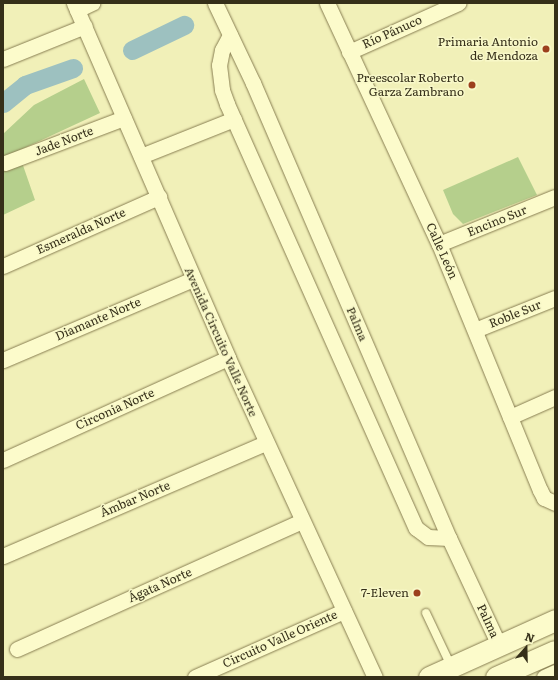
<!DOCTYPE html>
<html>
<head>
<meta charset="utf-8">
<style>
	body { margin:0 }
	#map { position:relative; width:558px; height:680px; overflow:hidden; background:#f1f0b8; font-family:Literata,serif }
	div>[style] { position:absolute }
	.green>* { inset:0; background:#b5cf8c }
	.canal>* { height:19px; margin:-9.5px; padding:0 9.5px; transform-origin:9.5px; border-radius:9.5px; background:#9dc1c0 }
	.roads { filter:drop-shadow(0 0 1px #887e52) drop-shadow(0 0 1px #887e52) }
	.service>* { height:8px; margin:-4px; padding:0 4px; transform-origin:4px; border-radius:4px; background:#fcfbcb }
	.minor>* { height:15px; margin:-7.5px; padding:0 7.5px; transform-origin:7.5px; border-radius:7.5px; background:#fcfbcb }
	.secondary>* { height:21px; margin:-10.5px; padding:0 10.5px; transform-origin:10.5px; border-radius:10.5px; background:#fcfbcb }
	.dots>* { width:11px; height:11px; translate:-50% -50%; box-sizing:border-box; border:2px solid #f8f8c8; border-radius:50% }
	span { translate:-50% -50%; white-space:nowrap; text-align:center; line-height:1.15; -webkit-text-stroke:3px #f8f8c8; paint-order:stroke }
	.street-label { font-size:12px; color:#352f19 }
	.poi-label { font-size:12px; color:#352f19 }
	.right { translate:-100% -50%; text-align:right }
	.frame { position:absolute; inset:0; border:4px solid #352f19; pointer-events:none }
	.north { position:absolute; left:506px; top:628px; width:40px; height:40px; -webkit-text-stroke:3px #f8f8c8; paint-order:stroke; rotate:20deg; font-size:11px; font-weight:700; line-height:16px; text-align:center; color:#352f19 }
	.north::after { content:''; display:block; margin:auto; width:14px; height:18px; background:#352f19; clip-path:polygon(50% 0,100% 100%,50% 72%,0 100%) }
</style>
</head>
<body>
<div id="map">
	<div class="green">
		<div style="clip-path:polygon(84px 79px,100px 113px,18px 151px,35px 200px,3px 215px,3px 134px,34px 105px)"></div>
		<div style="clip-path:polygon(518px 157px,537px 195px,463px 224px,453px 214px,443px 190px)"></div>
	</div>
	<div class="canal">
		<div style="left:132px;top:50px;width:58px;rotate:-25.7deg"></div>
		<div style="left:3px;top:103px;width:28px;rotate:-39deg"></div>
		<div style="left:25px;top:85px;width:51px;rotate:-19.5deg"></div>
	</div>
	<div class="roads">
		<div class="service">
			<div style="left:426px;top:613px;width:59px;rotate:64.7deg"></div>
		</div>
		<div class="minor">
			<div style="left:74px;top:3px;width:387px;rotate:66.5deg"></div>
			<div style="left:228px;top:358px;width:351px;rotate:65.3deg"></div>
			<div style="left:215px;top:3px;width:89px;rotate:64.6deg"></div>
			<div style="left:253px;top:83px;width:495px;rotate:66.7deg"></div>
			<div style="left:449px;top:538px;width:118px;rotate:65deg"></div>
			<div style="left:327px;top:3px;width:266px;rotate:65.1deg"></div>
			<div style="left:439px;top:244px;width:266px;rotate:67.7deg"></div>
			<div style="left:540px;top:490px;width:9px;rotate:63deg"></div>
			<div style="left:544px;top:498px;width:12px;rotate:24deg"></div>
			<div style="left:77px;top:10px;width:17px;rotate:-25deg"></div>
			<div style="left:230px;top:35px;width:17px;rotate:118deg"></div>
			<div style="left:222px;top:50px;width:15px;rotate:101deg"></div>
			<div style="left:219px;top:65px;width:25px;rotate:83deg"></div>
			<div style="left:222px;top:90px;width:15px;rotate:70deg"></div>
			<div style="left:227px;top:104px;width:464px;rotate:66deg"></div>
			<div style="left:416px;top:528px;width:15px;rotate:37deg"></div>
			<div style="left:428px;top:537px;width:21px;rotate:3deg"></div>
			<div style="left:349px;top:52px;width:120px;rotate:-24.2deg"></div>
			<div style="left:3px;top:59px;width:88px;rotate:-21.9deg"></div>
			<div style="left:141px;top:156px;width:100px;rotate:-21.7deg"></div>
			<div style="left:5px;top:163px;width:127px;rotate:-20.7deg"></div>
			<div style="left:439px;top:244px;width:125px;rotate:-22.1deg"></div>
			<div style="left:3px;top:266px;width:171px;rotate:-23.9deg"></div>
			<div style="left:475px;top:330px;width:86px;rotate:-21.8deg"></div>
			<div style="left:3px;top:360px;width:207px;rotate:-23.1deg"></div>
			<div style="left:510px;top:417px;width:49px;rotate:-24deg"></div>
			<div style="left:3px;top:460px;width:247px;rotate:-24.4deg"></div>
			<div style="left:3px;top:556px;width:286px;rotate:-23.3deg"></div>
			<div style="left:17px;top:649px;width:312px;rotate:-24.2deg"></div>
			<div style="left:195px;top:677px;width:163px;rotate:-23.9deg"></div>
			<div style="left:544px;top:677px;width:12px;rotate:-24deg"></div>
		</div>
		<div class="secondary">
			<div style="left:429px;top:677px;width:138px;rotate:-24.3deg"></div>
			<div style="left:496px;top:677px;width:64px;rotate:-23.8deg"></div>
		</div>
	</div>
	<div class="dots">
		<div style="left:546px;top:49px;background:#9c401d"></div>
		<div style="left:472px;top:85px;background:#9c401d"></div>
		<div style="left:417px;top:593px;background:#9c401d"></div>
	</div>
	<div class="street-label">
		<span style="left:392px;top:32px;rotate:-24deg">Río Pánuco</span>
		<span style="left:64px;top:141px;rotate:-21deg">Jade Norte</span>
		<span style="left:497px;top:221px;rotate:-22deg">Encino Sur</span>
		<span style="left:81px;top:231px;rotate:-24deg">Esmeralda Norte</span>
		<span style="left:442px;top:251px;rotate:66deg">Calle León</span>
		<span style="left:515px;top:314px;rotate:-22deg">Roble Sur</span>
		<span style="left:98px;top:319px;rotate:-23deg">Diamante Norte</span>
		<span style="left:357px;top:324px;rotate:67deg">Palma</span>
		<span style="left:221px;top:342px;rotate:66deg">Avenida Circuito Valle Norte</span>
		<span style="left:115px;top:409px;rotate:-24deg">Circonia Norte</span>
		<span style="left:135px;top:499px;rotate:-23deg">Ámbar Norte</span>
		<span style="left:160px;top:585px;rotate:-24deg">Ágata Norte</span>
		<span style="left:488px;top:621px;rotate:65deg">Palma</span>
		<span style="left:280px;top:639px;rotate:-24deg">Circuito Valle Oriente</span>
	</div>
	<div class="poi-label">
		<span class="right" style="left:538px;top:49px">Primaria Antonio<br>de Mendoza</span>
		<span class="right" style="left:464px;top:85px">Preescolar Roberto<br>Garza Zambrano</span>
		<span class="right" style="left:409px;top:593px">7-Eleven</span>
	</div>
	<div class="frame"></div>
	<div class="north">N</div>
</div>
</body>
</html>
